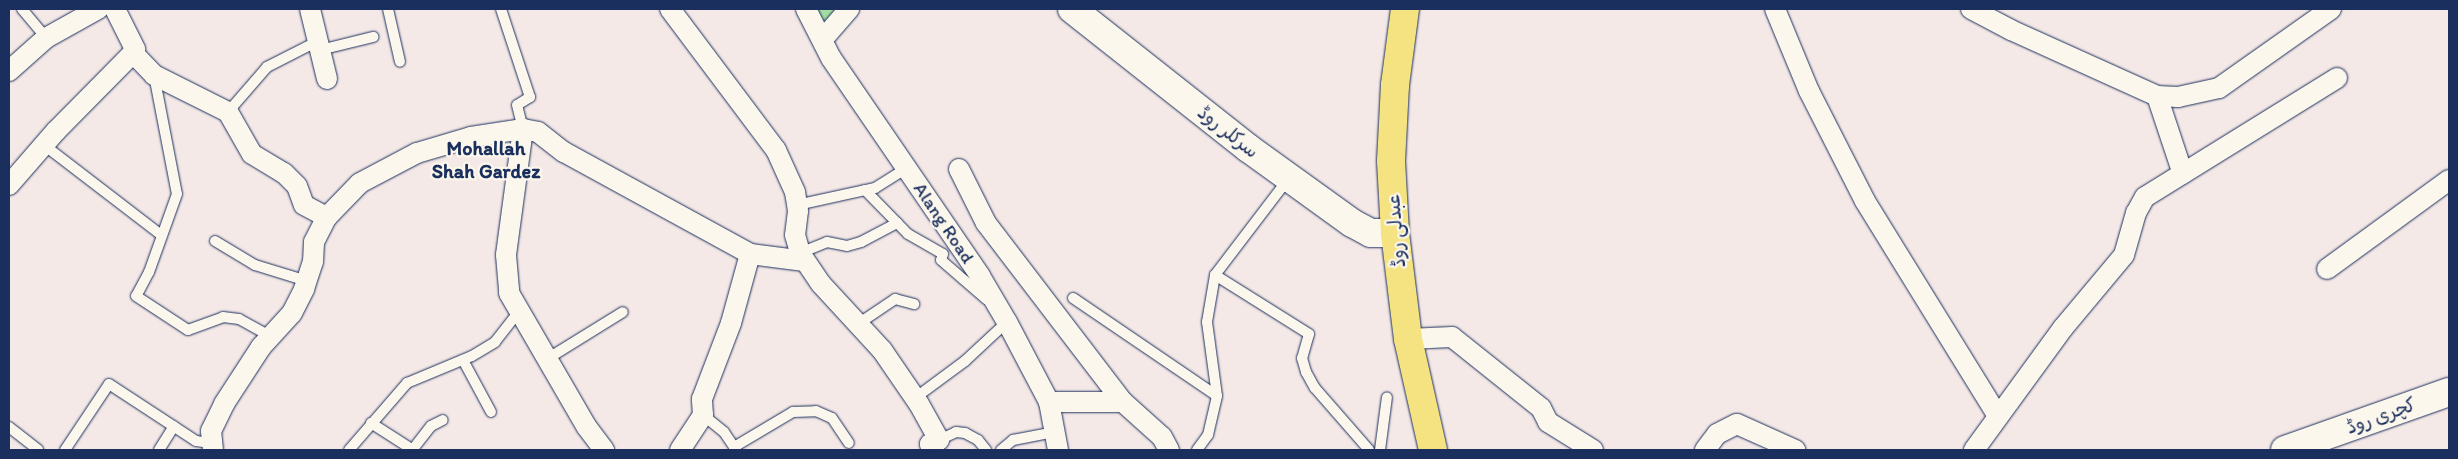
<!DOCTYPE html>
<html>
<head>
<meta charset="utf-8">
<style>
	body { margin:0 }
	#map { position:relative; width:2458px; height:459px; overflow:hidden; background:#f5e9e7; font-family:Itim,"Playpen Sans Arabic",sans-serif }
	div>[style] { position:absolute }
	.green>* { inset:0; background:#a5dea2 }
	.roads { filter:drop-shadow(0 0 1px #1b2f5e) drop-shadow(0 0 1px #1b2f5e) }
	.service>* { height:10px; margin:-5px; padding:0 5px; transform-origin:5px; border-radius:5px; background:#fbf7ec }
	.minor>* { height:20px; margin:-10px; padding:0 10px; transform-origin:10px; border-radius:10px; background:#fbf7ec }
	.secondary>* { height:28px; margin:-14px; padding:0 14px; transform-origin:14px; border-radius:14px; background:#fbf7ec }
	.primary>* { height:28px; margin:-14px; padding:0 14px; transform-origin:14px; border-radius:14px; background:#f5e382 }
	span { translate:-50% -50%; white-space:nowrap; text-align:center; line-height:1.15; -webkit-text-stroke:4.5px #fbf7ec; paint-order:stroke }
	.street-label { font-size:19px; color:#1b2f5e }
	.neighbourhood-label { font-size:20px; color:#1b2f5e; font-weight:700 }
	.frame { position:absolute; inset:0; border:10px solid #1b2f5e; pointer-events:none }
</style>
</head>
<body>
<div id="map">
	<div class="green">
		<div style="clip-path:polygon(806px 9px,849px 9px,823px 39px)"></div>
	</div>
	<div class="roads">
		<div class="service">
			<div style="left:22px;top:9px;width:38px;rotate:50deg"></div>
			<div style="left:388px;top:9px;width:54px;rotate:77.2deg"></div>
			<div style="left:501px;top:9px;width:93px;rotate:71.8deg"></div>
			<div style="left:530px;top:97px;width:15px;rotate:148deg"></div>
			<div style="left:517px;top:105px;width:25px;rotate:76deg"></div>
			<div style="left:320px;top:50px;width:55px;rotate:-13.8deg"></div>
			<div style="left:154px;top:75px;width:121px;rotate:79.1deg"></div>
			<div style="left:177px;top:194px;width:83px;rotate:109.7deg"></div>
			<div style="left:149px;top:272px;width:27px;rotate:118deg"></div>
			<div style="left:136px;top:296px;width:62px;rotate:33.2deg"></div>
			<div style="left:188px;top:330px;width:37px;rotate:-20deg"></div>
			<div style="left:223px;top:317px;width:16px;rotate:7deg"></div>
			<div style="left:239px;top:319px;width:35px;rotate:29deg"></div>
			<div style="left:228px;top:112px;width:60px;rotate:-49.1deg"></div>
			<div style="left:267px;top:67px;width:57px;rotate:-27deg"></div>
			<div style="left:44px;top:145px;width:146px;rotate:37.5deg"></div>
			<div style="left:865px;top:190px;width:62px;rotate:45.7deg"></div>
			<div style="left:908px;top:234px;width:40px;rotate:29.7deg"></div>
			<div style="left:943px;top:254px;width:6px;rotate:108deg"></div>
			<div style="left:941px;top:260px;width:60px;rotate:40.9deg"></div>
			<div style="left:797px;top:205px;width:80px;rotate:-12.3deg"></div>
			<div style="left:875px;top:188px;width:38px;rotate:-32deg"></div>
			<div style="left:215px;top:241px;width:47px;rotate:31deg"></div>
			<div style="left:255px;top:265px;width:54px;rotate:17.1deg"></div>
			<div style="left:800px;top:253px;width:29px;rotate:-22deg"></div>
			<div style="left:827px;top:242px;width:20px;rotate:11deg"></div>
			<div style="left:847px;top:246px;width:15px;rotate:-16deg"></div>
			<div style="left:861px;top:242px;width:41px;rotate:-27.8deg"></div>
			<div style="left:1215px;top:275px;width:111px;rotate:32.1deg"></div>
			<div style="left:1309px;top:334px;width:25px;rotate:106deg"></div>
			<div style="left:1302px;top:358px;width:15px;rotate:74deg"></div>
			<div style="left:1306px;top:372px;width:18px;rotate:61deg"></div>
			<div style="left:1315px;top:388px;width:82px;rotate:48.9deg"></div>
			<div style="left:1073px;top:298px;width:174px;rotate:34.2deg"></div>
			<div style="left:858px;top:324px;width:45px;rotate:-34deg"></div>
			<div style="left:895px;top:299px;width:20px;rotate:15deg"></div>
			<div style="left:547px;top:359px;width:89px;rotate:-31.7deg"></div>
			<div style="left:463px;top:360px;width:59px;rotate:61.7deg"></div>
			<div style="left:915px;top:398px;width:62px;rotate:-36.5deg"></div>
			<div style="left:965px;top:361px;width:57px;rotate:-42.9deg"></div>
			<div style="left:703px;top:415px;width:27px;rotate:39deg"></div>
			<div style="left:724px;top:432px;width:22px;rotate:56deg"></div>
			<div style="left:371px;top:423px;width:50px;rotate:32.7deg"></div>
			<div style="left:9px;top:427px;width:37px;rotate:38deg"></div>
			<div style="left:939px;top:440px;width:19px;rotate:-25deg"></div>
			<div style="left:956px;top:432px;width:9px;rotate:6deg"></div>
			<div style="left:965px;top:433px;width:15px;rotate:28deg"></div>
			<div style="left:978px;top:440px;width:13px;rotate:51deg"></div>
			<div style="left:734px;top:447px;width:69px;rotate:-30.7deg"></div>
			<div style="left:793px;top:412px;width:23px;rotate:-2deg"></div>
			<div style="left:816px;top:411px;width:17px;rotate:24deg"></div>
			<div style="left:832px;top:418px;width:30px;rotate:56deg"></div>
			<div style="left:413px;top:449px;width:29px;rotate:-52deg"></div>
			<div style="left:431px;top:426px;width:13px;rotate:-27deg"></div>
			<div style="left:65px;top:450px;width:79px;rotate:-56.3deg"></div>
			<div style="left:109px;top:384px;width:104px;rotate:33.2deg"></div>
			<div style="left:196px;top:441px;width:15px;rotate:8deg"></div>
			<div style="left:159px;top:450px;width:28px;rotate:-58deg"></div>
			<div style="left:349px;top:450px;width:89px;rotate:-49.1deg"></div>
			<div style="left:407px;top:383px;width:70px;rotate:-22.6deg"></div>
			<div style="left:472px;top:356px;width:27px;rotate:-31deg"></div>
			<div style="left:495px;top:342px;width:39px;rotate:-52deg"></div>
			<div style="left:1001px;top:450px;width:16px;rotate:-40deg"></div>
			<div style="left:1013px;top:440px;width:43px;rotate:-10.8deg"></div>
			<div style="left:1197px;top:450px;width:19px;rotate:-54deg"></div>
			<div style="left:1208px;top:435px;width:40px;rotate:-77deg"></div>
			<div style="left:1217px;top:396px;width:75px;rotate:-97.7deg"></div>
			<div style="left:1207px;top:322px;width:48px;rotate:-80.3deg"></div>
			<div style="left:1215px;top:275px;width:122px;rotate:-52.7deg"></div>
			<div style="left:1380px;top:450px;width:53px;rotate:-82.5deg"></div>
		</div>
		<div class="minor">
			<div style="left:115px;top:9px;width:45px;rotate:63.4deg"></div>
			<div style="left:135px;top:49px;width:4px;rotate:117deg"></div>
			<div style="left:133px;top:53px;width:30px;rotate:46deg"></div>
			<div style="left:154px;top:75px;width:83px;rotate:26.6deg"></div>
			<div style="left:228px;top:112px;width:48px;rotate:60.3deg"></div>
			<div style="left:252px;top:154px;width:37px;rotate:31deg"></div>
			<div style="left:284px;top:173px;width:18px;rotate:45deg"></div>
			<div style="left:297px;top:186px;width:20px;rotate:70deg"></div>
			<div style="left:304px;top:205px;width:26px;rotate:28deg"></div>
			<div style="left:310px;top:9px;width:72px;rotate:76.3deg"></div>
			<div style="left:670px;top:9px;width:176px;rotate:53.1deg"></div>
			<div style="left:776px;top:150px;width:46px;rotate:65.7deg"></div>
			<div style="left:795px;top:192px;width:19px;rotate:81deg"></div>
			<div style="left:798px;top:211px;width:24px;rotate:97deg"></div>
			<div style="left:795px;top:235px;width:19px;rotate:74deg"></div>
			<div style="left:800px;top:253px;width:37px;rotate:56deg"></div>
			<div style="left:821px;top:284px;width:90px;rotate:47.3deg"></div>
			<div style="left:882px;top:350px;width:65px;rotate:55.6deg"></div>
			<div style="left:919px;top:404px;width:41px;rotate:60.9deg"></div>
			<div style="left:939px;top:440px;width:10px;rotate:156deg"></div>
			<div style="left:930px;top:444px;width:7px;rotate:63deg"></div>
			<div style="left:806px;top:9px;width:55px;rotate:63deg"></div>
			<div style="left:831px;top:58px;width:264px;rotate:55.6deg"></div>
			<div style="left:980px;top:276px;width:53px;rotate:59.6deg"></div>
			<div style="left:1007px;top:322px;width:90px;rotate:62.3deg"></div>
			<div style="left:1049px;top:402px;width:49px;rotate:79.4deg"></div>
			<div style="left:1775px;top:9px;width:89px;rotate:67.5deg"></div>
			<div style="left:1809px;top:91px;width:123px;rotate:63deg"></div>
			<div style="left:1865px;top:201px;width:251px;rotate:58.3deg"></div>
			<div style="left:1971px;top:9px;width:45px;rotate:27.7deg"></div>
			<div style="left:2011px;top:30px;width:160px;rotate:24.3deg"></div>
			<div style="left:2157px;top:96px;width:21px;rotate:3deg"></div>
			<div style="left:2178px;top:97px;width:42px;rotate:-12.4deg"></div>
			<div style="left:2219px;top:88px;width:137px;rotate:-35.2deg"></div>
			<div style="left:823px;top:39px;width:40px;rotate:-49deg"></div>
			<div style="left:9px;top:71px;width:50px;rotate:-41.7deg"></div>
			<div style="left:46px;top:38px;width:60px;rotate:-29.1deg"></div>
			<div style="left:2157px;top:96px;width:82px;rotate:71.6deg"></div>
			<div style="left:523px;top:129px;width:127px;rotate:97.7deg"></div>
			<div style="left:506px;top:255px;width:38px;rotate:85deg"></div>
			<div style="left:509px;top:293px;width:154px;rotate:59.9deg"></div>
			<div style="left:586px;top:426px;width:30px;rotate:53deg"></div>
			<div style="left:959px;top:169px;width:60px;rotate:63.4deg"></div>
			<div style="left:986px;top:223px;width:225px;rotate:52.6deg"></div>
			<div style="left:9px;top:185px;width:72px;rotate:-49deg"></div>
			<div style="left:56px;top:131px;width:110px;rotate:-45.4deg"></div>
			<div style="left:2327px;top:269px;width:151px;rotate:-36.1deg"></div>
			<div style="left:1408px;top:339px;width:44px;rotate:-2.6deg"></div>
			<div style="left:1452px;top:337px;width:114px;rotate:38.6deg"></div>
			<div style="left:1541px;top:408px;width:16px;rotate:63deg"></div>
			<div style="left:1548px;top:422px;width:53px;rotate:31.9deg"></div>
			<div style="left:1049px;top:402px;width:74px"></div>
			<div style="left:1123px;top:402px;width:52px;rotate:41.9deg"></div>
			<div style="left:1162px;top:437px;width:15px;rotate:62deg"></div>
			<div style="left:213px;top:450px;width:19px;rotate:-96deg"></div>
			<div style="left:211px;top:431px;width:30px;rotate:-64deg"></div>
			<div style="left:224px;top:404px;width:68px;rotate:-57deg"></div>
			<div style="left:261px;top:347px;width:46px;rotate:-47.6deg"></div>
			<div style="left:292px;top:313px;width:27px;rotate:-63deg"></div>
			<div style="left:304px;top:289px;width:28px;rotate:-72deg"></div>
			<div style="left:313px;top:262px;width:20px;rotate:-87deg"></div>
			<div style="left:314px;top:242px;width:28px;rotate:-63deg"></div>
			<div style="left:327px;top:217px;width:47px;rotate:-45.9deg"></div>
			<div style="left:360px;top:183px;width:64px;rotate:-27.8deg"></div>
			<div style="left:417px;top:153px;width:56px;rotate:-16.5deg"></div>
			<div style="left:471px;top:137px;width:53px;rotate:-8.7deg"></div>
			<div style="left:523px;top:129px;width:15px;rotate:11deg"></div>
			<div style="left:538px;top:132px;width:33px;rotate:38deg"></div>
			<div style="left:564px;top:152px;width:212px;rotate:28.7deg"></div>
			<div style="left:750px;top:254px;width:55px;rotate:7.3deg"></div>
			<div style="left:680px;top:450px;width:42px;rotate:-56.7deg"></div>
			<div style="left:703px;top:415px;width:16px;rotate:-94deg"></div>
			<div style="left:702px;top:399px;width:81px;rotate:-69.1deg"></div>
			<div style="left:731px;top:323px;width:72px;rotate:-74.6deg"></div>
			<div style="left:1705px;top:450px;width:20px;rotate:-53deg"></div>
			<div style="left:1717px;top:434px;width:22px;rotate:-27deg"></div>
			<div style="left:1737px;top:424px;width:64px;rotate:24.1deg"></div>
			<div style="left:1974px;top:450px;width:151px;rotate:-53.9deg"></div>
			<div style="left:2063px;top:328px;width:95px;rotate:-50.1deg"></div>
			<div style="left:2124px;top:255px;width:44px;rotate:-74.1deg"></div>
			<div style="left:2136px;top:213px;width:18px;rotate:-61deg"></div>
			<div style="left:2145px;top:197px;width:226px;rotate:-31.8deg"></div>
		</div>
		<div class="secondary">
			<div style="left:1072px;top:9px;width:224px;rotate:38.3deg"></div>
			<div style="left:1248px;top:148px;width:128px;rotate:35.8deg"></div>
			<div style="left:1352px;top:223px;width:21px;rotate:28deg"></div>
			<div style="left:1371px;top:233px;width:24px"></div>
			<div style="left:2285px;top:450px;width:174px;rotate:-19.5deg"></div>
		</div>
		<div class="primary">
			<div style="left:1405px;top:9px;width:77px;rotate:97.5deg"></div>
			<div style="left:1395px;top:85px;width:76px;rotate:93deg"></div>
			<div style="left:1391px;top:161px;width:72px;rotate:86.8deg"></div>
			<div style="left:1395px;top:233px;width:107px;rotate:83deg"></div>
			<div style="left:1408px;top:339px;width:114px;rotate:77.3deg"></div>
		</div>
	</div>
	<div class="street-label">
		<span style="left:1228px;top:132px;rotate:38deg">سرکلر روڈ</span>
		<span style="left:944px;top:223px;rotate:56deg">Alang Road</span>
		<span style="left:1396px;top:231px;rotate:-95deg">عبدلی روڈ</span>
		<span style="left:2381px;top:416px;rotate:-20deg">کچری روڈ</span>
	</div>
	<div class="neighbourhood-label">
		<span style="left:486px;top:160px">Mohallah<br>Shah Gardez</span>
	</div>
	<div class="frame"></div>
</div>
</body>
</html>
